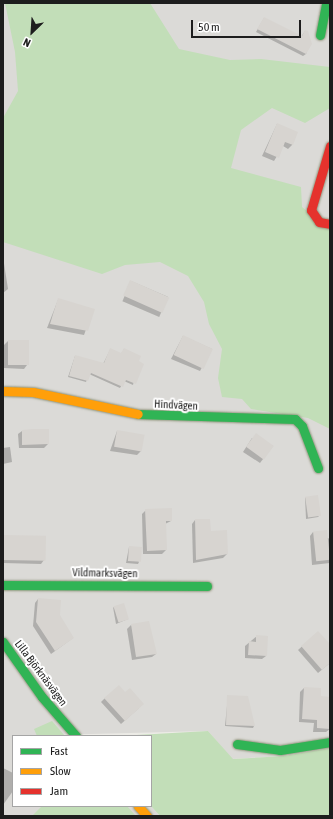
<!DOCTYPE html>
<html>
<head>
<meta charset="utf-8">
<style>
	body { margin:0 }
	#map { position:relative; width:333px; height:819px; overflow:hidden; background:#ecebe6; font-family:"Asap Condensed",sans-serif }
	div>[style] { position:absolute }
	.residential>* { inset:0; background:#dbdad7 }
	.forest>* { inset:0; background:#c2deb8 }
	.shadow>* { inset:0; background:#0003; transform-origin:0 0 }
	.building>* { inset:0; background:#d7d4d0; transform-origin:0 0 }
	.roads { filter:drop-shadow(0 0 1px #92967d) drop-shadow(0 0 1px #92967d) }
	.fast>* { height:9px; margin:-4.5px; padding:0 4.5px; transform-origin:4.5px; border-radius:4.5px; background:#30b455 }
	.slow>* { height:9px; margin:-4.5px; padding:0 4.5px; transform-origin:4.5px; border-radius:4.5px; background:#ff9f0a }
	.jam>* { height:9px; margin:-4.5px; padding:0 4.5px; transform-origin:4.5px; border-radius:4.5px; background:#e5322d }
	span { translate:-50% -50%; white-space:nowrap; text-align:center; line-height:1.15; -webkit-text-stroke:4px #fff; paint-order:stroke }
	.street-label { font-size:11px; color:#1d1d1d }
	.frame { position:absolute; inset:0; border:4px solid #1d1d1d; pointer-events:none }
	.legend { position:absolute; left:12px; top:735px; width:140px; height:72px; box-sizing:border-box; background:#fff; border:1px solid #a5a5a5; margin:0; padding:5px 7px; list-style:none; font-size:12px; color:#1d1d1d }
	.legend li { display:flex; align-items:center; gap:8px; height:20px }
	.legend b { width:20px; border:1px solid #a5a5a5 }
	.north { position:absolute; left:12px; top:12px; width:40px; height:40px; -webkit-text-stroke:3px #fff; paint-order:stroke; rotate:205deg; font-size:11px; font-weight:700; line-height:16px; text-align:center; color:#1d1d1d }
	.north::after { content:''; display:block; margin:auto; width:14px; height:18px; background:#1d1d1d; clip-path:polygon(50% 0,100% 100%,50% 72%,0 100%) }
	.scale { position:absolute; left:191px; top:20px; width:110px; height:18px; box-sizing:border-box; border:2px solid #1d1d1d; border-top:0; padding-left:5px; font-size:12px; line-height:14px; white-space:nowrap; color:#1d1d1d; -webkit-text-stroke:3px #fff; paint-order:stroke }
</style>
</head>
<body>
<div id="map">
	<div class="residential">
		<div style="clip-path:polygon(3px 3px,330px 3px,330px 748px,284px 756px,232px 759px,208px 731px,13px 736px,13px 806px,151px 806px,160px 816px,3px 816px)"></div>
	</div>
	<div class="forest">
		<div style="clip-path:polygon(5px 3px,150px 3px,179px 49px,230px 60px,261px 59px,330px 67px,330px 108px,305px 123px,272px 108px,241px 130px,231px 168px,301px 187px,302px 207px,330px 229px,330px 429px,308px 418px,251px 409px,242px 399px,222px 397px,218px 378px,222px 349px,209px 324px,204px 302px,188px 276px,160px 262px,125px 265px,102px 274px,3px 242px,3px 118px,18px 91px,15px 52px)"></div>
		<div style="clip-path:polygon(52px 721px,65px 736px,37px 736px,34px 729px)"></div>
		<div style="clip-path:polygon(208px 731px,233px 759px,284px 756px,330px 748px,330px 816px,160px 816px,151px 806px,151px 736px,119px 736px)"></div>
		<div style="clip-path:polygon(42px 806px,127px 806px,136px 816px,32px 816px)"></div>
	</div>
	<div class="shadow">
		<div style="clip-path:polygon(264px 18px,301px 37px,305px 31px,310px 44px,306px 54px,303px 56px,256px 32px)"></div>
		<div style="clip-path:polygon(277px 124px,297px 133px,292px 145px,288px 149px,283px 146px,274px 161px,262px 156px)"></div>
		<div style="clip-path:polygon(3px 257px,8px 289px,3px 293px)"></div>
		<div style="left:131px;top:281px;width:40px;height:22px;rotate:23deg"></div>
		<div style="clip-path:polygon(58px 300px,93px 310px,84px 335px,47px 328px)"></div>
		<div style="clip-path:polygon(183px 336px,212px 349px,200px 371px,171px 359px)"></div>
		<div style="clip-path:polygon(8px 341px,27px 365px,24px 369px,4px 368px,4px 345px)"></div>
		<div style="clip-path:polygon(124px 349px,138px 362px,133px 385px,124px 381px,120px 388px,89px 374px,86px 382px,68px 377px,75px 356px,103px 364px,110px 350px,121px 354px)"></div>
		<div style="clip-path:polygon(22px 431px,48px 444px,44px 448px,19px 448px,18px 434px)"></div>
		<div style="clip-path:polygon(117px 431px,141px 451px,137px 455px,110px 451px)"></div>
		<div style="clip-path:polygon(252px 438px,273px 446px,260px 463px,243px 452px)"></div>
		<div style="clip-path:polygon(10px 447px,12px 462px,3px 464px,3px 448px)"></div>
		<div style="clip-path:polygon(305px 497px,319px 516px,318px 517px,306px 519px)"></div>
		<div style="clip-path:polygon(146px 510px,171px 521px,165px 524px,166px 550px,162px 554px,143px 554px,142px 514px)"></div>
		<div style="clip-path:polygon(195px 520px,227px 554px,223px 558px,193px 563px,192px 524px)"></div>
		<div style="clip-path:polygon(313px 532px,330px 539px,330px 563px,312px 565px,310px 536px)"></div>
		<div style="clip-path:polygon(3px 536px,44px 560px,41px 564px,3px 563px)"></div>
		<div style="clip-path:polygon(129px 547px,139px 562px,138px 564px,126px 563px)"></div>
		<div style="clip-path:polygon(38px 599px,73px 638px,51px 654px,33px 626px,35px 603px)"></div>
		<div style="clip-path:polygon(113px 607px,128px 619px,116px 624px)"></div>
		<div style="clip-path:polygon(131px 625px,156px 654px,152px 657px,132px 660px,127px 629px)"></div>
		<div style="clip-path:polygon(318px 632px,330px 646px,330px 663px,318px 673px,298px 650px)"></div>
		<div style="clip-path:polygon(257px 636px,266px 656px,262px 659px,245px 658px,245px 646px)"></div>
		<div style="clip-path:polygon(304px 688px,320px 697px,330px 698px,330px 729px,326px 732px,313px 732px,314px 723px,299px 722px,300px 692px)"></div>
		<div style="clip-path:polygon(228px 696px,254px 726px,253px 728px,225px 726px)"></div>
		<div style="clip-path:polygon(105px 698px,139px 708px,121px 724px,101px 702px)"></div>
		<div style="clip-path:polygon(3px 768px,13px 773px,13px 791px,3px 805px)"></div>
	</div>
	<div class="building">
		<div style="clip-path:polygon(264px 17px,302px 36px,305px 30px,308px 31px,312px 44px,306px 54px,257px 29px)"></div>
		<div style="clip-path:polygon(277px 123px,298px 132px,293px 145px,285px 142px,279px 158px,265px 152px)"></div>
		<div style="left:130px;top:280px;width:43px;height:17px;rotate:24deg"></div>
		<div style="clip-path:polygon(58px 298px,95px 309px,88px 331px,50px 324px)"></div>
		<div style="left:183px;top:335px;width:33px;height:22px;rotate:25deg"></div>
		<div style="left:8px;top:340px;width:21px;height:25px"></div>
		<div style="clip-path:polygon(110px 348px,121px 353px,124px 348px,141px 356px,139px 361px,144px 364px,136px 384px,126px 380px,123px 387px,91px 373px,88px 381px,69px 376px,75px 355px,104px 363px)"></div>
		<div style="clip-path:polygon(33px 429px,49px 429px,49px 444px,22px 445px,22px 430px)"></div>
		<div style="left:117px;top:430px;width:28px;height:17px;rotate:10deg"></div>
		<div style="left:256px;top:433px;width:22px;height:17px;rotate:36deg"></div>
		<div style="left:318px;top:495px;width:21px;height:13px;rotate:82deg"></div>
		<div style="clip-path:polygon(172px 508px,172px 521px,166px 521px,167px 550px,147px 551px,145px 509px)"></div>
		<div style="clip-path:polygon(195px 519px,210px 519px,211px 531px,227px 530px,228px 554px,196px 560px)"></div>
		<div style="left:327px;top:530px;width:30px;height:14px;rotate:84deg"></div>
		<div style="left:3px;top:535px;width:43px;height:25px;rotate:1deg"></div>
		<div style="left:129px;top:546px;width:13px;height:15px;rotate:4deg"></div>
		<div style="clip-path:polygon(38px 598px,61px 600px,60px 615px,74px 638px,55px 651px,36px 622px)"></div>
		<div style="left:124px;top:603px;width:17px;height:11px;rotate:73deg"></div>
		<div style="clip-path:polygon(149px 621px,157px 654px,136px 657px,131px 624px)"></div>
		<div style="clip-path:polygon(318px 631px,330px 644px,330px 663px,322px 670px,301px 646px)"></div>
		<div style="clip-path:polygon(256px 635px,268px 636px,267px 656px,248px 655px,249px 641px,256px 642px)"></div>
		<div style="clip-path:polygon(119px 685px,125px 692px,130px 688px,144px 704px,125px 721px,104px 698px)"></div>
		<div style="clip-path:polygon(304px 687px,321px 688px,321px 696px,330px 697px,330px 729px,317px 728px,317px 720px,302px 719px)"></div>
		<div style="clip-path:polygon(227px 695px,248px 696px,255px 726px,226px 725px)"></div>
	</div>
	<div class="roads">
		<div class="fast">
			<div style="left:320px;top:35px;width:33px;rotate:-79deg"></div>
			<div style="left:138px;top:414px;width:157px;rotate:1.8deg"></div>
			<div style="left:295px;top:419px;width:10px;rotate:45deg"></div>
			<div style="left:302px;top:426px;width:45px;rotate:69.1deg"></div>
			<div style="left:3px;top:585px;width:204px;rotate:0.3deg"></div>
			<div style="left:3px;top:642px;width:67px;rotate:54.7deg"></div>
			<div style="left:42px;top:697px;width:52px;rotate:48.9deg"></div>
			<div style="left:237px;top:744px;width:43px;rotate:7.9deg"></div>
			<div style="left:280px;top:750px;width:51px;rotate:-9.1deg"></div>
		</div>
		<div class="slow">
			<div style="left:3px;top:391px;width:30px;rotate:2deg"></div>
			<div style="left:33px;top:392px;width:107px;rotate:11.8deg"></div>
			<div style="left:138px;top:806px;width:13px;rotate:48deg"></div>
		</div>
		<div class="jam">
			<div style="left:330px;top:146px;width:67px;rotate:106.5deg"></div>
			<div style="left:311px;top:210px;width:14px;rotate:56deg"></div>
			<div style="left:319px;top:222px;width:11px;rotate:10deg"></div>
		</div>
	</div>
	<div class="street-label">
		<span style="left:176px;top:405px;rotate:3deg">Hindvägen</span>
		<span style="left:105px;top:573px;rotate:1deg">Vildmarksvägen</span>
		<span style="left:41px;top:673px;rotate:53deg">Lilla Björknäsvägen</span>
	</div>
	<div class="frame"></div>
	<ul class="legend">
	<li><b style="height:5px;background:#30b455"></b>Fast</li>
	<li><b style="height:5px;background:#ff9f0a"></b>Slow</li>
	<li><b style="height:5px;background:#e5322d"></b>Jam</li>
	</ul>
	<div class="north">N</div>
	<div class="scale">50 m</div>
</div>
</body>
</html>
